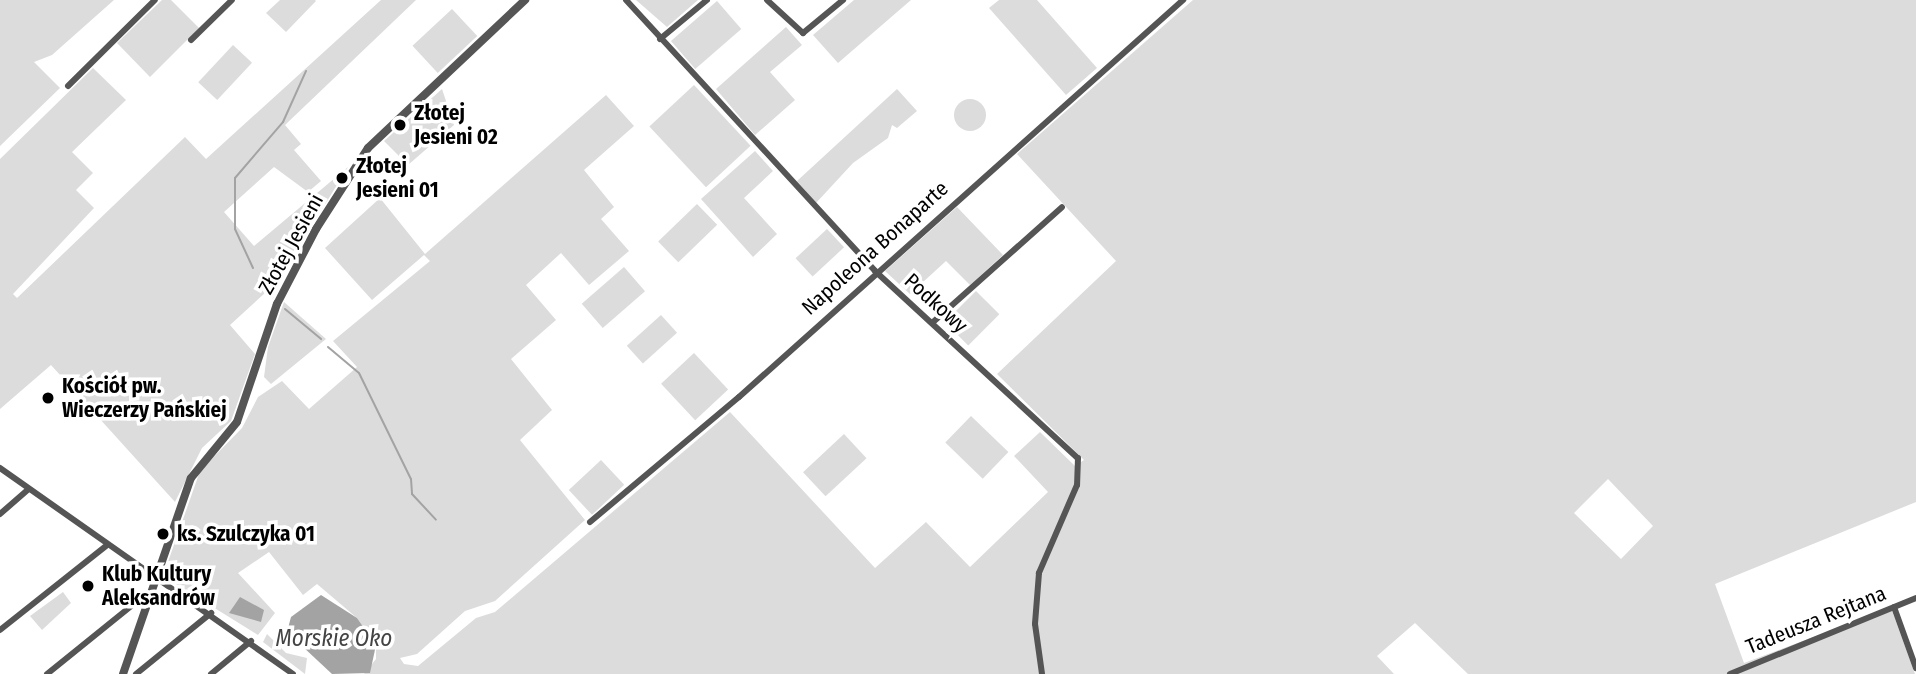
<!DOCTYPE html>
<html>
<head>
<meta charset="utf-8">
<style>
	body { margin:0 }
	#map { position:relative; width:1916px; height:674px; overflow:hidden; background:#fff; font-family:"Fira Sans Condensed",sans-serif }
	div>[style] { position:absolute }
	.green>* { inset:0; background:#dcdcdc; transform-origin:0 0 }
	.round { border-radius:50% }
	.water>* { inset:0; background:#a3a3a3 }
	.stream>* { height:2px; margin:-1px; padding:0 1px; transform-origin:1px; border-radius:1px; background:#a3a3a3 }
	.minor>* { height:6px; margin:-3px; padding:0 3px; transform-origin:3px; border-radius:3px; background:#555 }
	.tertiary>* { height:8px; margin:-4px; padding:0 4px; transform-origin:4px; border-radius:4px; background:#555 }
	.dots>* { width:19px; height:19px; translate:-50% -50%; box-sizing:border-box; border:4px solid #fff; border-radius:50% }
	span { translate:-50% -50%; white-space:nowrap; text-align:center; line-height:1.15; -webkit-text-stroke:7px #fff; paint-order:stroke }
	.poi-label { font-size:21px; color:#000; font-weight:700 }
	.left { translate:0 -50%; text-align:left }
	.street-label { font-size:21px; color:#000 }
	.water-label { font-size:23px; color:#444; font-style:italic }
</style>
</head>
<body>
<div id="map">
	<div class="green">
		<div style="clip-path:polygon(0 0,114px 0,52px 55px,34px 62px,60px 88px,0 146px)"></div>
		<div style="clip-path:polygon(162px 0,171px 0,199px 28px,150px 77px,117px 43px)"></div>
		<div style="clip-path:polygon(280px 0,315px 0,316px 1px,286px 32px,266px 13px)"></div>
		<div style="clip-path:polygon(381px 0,416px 0,285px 125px,301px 144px,294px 150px,321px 181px,308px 192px,274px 167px,224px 212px,254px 246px,348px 167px,278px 281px,230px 325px,255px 354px,231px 421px,202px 448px,175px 502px,51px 365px,0 409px,0 159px,93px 68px,126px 100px,72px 152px,93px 173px,76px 190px,94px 208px,13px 294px,17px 298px,185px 137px,206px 159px)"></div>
		<div style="clip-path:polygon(636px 0,698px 0,667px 27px)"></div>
		<div style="clip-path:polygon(854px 0,911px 0,838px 63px,813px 35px)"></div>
		<div style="clip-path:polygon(999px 0,1037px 0,1097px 68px,1066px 95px,989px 8px)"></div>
		<div style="clip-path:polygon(evenodd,1193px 0,1916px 0,1916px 502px,1715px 584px,1744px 663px,1891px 608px,1915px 674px,1468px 674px,1415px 623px,1377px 656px,1394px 674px,364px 674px,376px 659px,376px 645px,357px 618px,317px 584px,303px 595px,269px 552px,238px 573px,275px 613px,258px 635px,163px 576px,200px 471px,242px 428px,258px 397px,282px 381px,309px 409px,357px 367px,333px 341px,430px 261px,424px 255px,372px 300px,325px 248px,380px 198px,425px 254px,606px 95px,634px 126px,584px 170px,614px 207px,601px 219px,629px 251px,589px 285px,561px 253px,526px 285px,556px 320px,511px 359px,552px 410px,520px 440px,585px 520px,495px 601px,465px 611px,417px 654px,400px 658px,404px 664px,418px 666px,476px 618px,495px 612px,730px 412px,875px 568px,926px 522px,970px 567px,1048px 492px,1014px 456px,1040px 432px,1075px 466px,1084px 460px,997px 374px,1116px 261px,1017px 154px,1193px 0,1608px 479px,1653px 526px,1621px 559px,1574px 513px,1608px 479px)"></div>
		<div style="left:717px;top:1px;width:37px;height:61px;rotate:49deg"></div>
		<div style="left:452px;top:9px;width:37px;height:54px;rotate:47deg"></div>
		<div style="clip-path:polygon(786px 27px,802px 45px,770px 72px,795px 100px,755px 135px,716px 89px)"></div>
		<div style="left:233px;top:45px;width:26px;height:51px;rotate:43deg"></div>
		<div style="left:694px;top:85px;width:83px;height:61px;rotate:47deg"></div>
		<div style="clip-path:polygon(442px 89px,454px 125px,408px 165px,384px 141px)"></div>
		<div style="clip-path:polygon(897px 89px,917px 111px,897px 128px,892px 125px,888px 138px,853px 163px,816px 203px,797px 181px)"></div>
		<div class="round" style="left:954px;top:99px;width:32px;height:32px"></div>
		<div style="clip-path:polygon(755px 151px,773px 171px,744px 198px,777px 234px,753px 257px,701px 199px)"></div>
		<div style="left:697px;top:204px;width:29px;height:54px;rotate:46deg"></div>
		<div style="clip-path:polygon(957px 207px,1003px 255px,970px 285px,946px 261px,910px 294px,885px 271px)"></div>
		<div style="left:827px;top:229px;width:25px;height:43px;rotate:47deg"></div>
		<div style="left:624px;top:267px;width:32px;height:56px;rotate:49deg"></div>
		<div style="left:976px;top:291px;width:33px;height:44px;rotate:45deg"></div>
		<div style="clip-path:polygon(284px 302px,326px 339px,271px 384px,264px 377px,268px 347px)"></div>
		<div style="left:661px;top:315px;width:24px;height:46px;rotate:48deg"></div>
		<div style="left:694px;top:353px;width:50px;height:45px;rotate:47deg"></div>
		<div style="left:971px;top:416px;width:52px;height:37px;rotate:44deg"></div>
		<div style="left:844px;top:434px;width:33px;height:56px;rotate:47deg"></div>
		<div style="left:601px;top:460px;width:34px;height:44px;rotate:47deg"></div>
		<div style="clip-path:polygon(63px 592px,71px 603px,42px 630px,30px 616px)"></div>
		<div style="clip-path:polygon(267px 634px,286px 653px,307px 658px,305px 674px,263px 642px)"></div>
	</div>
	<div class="water">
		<div style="clip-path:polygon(321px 595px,357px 618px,376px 645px,370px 673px,332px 674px,287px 632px,291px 617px)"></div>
		<div style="clip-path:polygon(240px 597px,264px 610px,261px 622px,229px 613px)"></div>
	</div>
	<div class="stream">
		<div style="left:253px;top:268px;width:43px;rotate:-114.8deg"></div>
		<div style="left:235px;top:229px;width:51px;rotate:-90deg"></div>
		<div style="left:235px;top:178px;width:74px;rotate:-49.4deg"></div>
		<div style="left:283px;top:122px;width:56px;rotate:-65.7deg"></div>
		<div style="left:268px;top:293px;width:6px;rotate:45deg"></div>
		<div style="left:285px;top:309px;width:47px;rotate:39.8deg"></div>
		<div style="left:328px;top:347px;width:40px;rotate:40deg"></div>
		<div style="left:359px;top:373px;width:118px;rotate:63.9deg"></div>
		<div style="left:411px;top:479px;width:15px;rotate:86deg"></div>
		<div style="left:412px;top:494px;width:35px;rotate:47deg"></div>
	</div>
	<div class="minor">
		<div style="left:626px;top:0;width:368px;rotate:47.4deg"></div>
		<div style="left:875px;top:271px;width:276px;rotate:42.7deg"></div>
		<div style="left:1078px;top:458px;width:27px;rotate:92deg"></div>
		<div style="left:1077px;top:485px;width:96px;rotate:113.4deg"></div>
		<div style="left:1039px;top:573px;width:51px;rotate:94.5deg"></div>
		<div style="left:1035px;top:624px;width:50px;rotate:82deg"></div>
		<div style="left:767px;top:0;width:49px;rotate:42.5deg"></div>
		<div style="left:803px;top:33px;width:52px;rotate:-39.5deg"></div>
		<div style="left:660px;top:39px;width:61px;rotate:-39.7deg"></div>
		<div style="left:191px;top:40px;width:57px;rotate:-44.3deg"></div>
		<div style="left:68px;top:86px;width:122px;rotate:-44.7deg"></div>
		<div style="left:932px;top:323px;width:174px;rotate:-41.7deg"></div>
		<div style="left:0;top:468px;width:358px;rotate:35.1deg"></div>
		<div style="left:0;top:514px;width:38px;rotate:-41deg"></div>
		<div style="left:590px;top:522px;width:194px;rotate:-40deg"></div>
		<div style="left:739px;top:397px;width:596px;rotate:-41.8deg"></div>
		<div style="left:1894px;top:607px;width:65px;rotate:70.2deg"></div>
		<div style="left:0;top:630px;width:135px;rotate:-38.4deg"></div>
		<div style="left:47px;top:674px;width:119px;rotate:-38.9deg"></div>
		<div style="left:140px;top:599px;width:9px;rotate:13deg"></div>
		<div style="left:136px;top:674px;width:97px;rotate:-39.1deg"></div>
		<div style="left:211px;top:674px;width:52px;rotate:-39.5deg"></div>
		<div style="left:1730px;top:674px;width:201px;rotate:-22.2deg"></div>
	</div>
	<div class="tertiary">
		<div style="left:123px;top:674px;width:207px;rotate:-70.9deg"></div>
		<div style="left:191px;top:478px;width:72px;rotate:-50.6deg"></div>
		<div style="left:237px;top:422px;width:125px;rotate:-71.3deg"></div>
		<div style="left:277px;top:304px;width:85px;rotate:-62.5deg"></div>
		<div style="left:316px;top:229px;width:96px;rotate:-57.3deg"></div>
		<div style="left:368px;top:148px;width:216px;rotate:-43.3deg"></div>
	</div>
	<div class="dots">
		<div style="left:400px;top:125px;background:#000"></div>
		<div style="left:342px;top:178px;background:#000"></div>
		<div style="left:48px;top:398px;background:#000"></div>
		<div style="left:163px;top:534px;background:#000"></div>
		<div style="left:88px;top:586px;background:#000"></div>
	</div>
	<div class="poi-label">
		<span class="left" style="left:414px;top:125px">Złotej<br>Jesieni 02</span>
		<span class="left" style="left:356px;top:178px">Złotej<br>Jesieni 01</span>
		<span class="left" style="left:62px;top:398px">Kościół pw.<br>Wieczerzy Pańskiej</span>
		<span class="left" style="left:177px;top:534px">ks. Szulczyka 01</span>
		<span class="left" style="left:102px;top:586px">Klub Kultury<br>Aleksandrów</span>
	</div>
	<div class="street-label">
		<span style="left:291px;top:244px;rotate:-61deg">Złotej Jesieni</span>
		<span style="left:875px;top:248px;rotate:-42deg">Napoleona Bonaparte</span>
		<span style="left:936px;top:303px;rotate:42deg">Podkowy</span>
		<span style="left:1816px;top:620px;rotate:-22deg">Tadeusza Rejtana</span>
	</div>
	<div class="water-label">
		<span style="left:334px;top:638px">Morskie Oko</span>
	</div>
</div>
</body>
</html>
